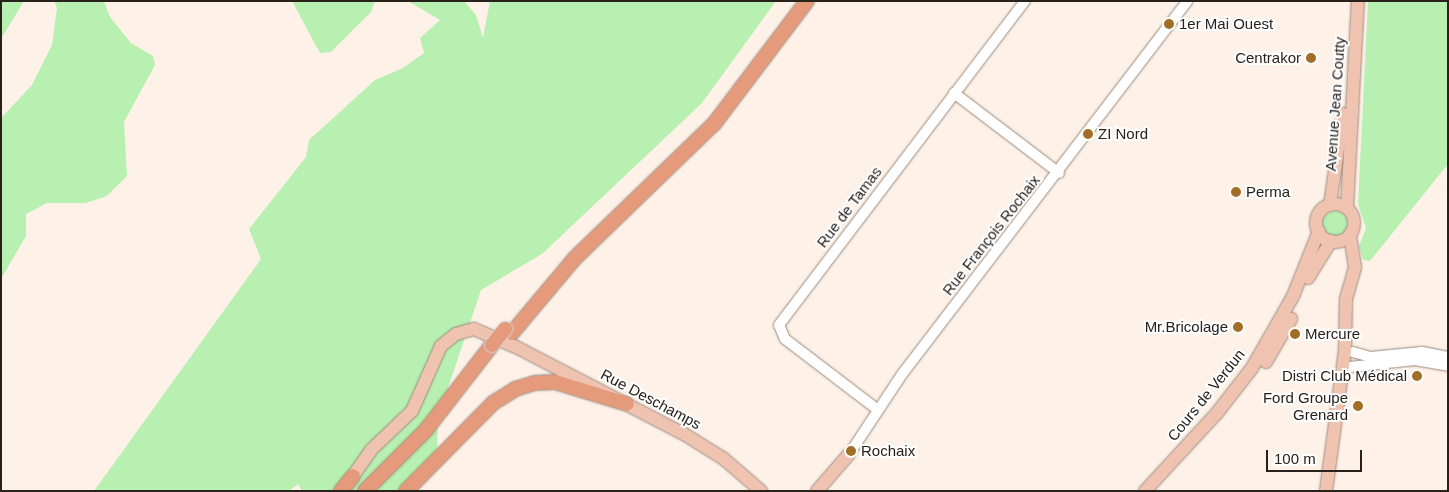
<!DOCTYPE html>
<html>
<head>
<meta charset="utf-8">
<style>
	body { margin:0 }
	#map { position:relative; width:1449px; height:492px; overflow:hidden; background:#fdf1e8; font-family:Arial,sans-serif }
	div>[style] { position:absolute }
	.green>* { inset:0; background:#b7f0b0 }
	.round { border-radius:50% }
	.roads { filter:drop-shadow(0 0 1px #9b8a7c) drop-shadow(0 0 1px #9b8a7c) }
	.minor>* { height:10px; margin:-5px; padding:0 5px; transform-origin:5px; border-radius:5px; background:#fff }
	.major>* { height:12px; margin:-6px; padding:0 6px; transform-origin:6px; border-radius:6px; background:#f0c2b0 }
	.major>.ring { margin:-6px; padding:0; box-sizing:content-box; background:none; border:12px solid #f0c2b0; border-radius:50% }
	.highway>* { height:14px; margin:-7px; padding:0 7px; transform-origin:7px; border-radius:7px; background:#e69a7c }
	.bridges { filter:drop-shadow(0 0 1px #d4d3d2) drop-shadow(0 0 1px #d4d3d2) }
	.highway-bridge>* { height:14px; margin:-7px; padding:0 7px; transform-origin:7px; border-radius:7px; background:#e69a7c }
	.dots>* { width:14px; height:14px; translate:-50% -50%; box-sizing:border-box; border:2px solid #fff; border-radius:50% }
	span { translate:-50% -50%; white-space:nowrap; text-align:center; line-height:1.15; -webkit-text-stroke:4px #fff; paint-order:stroke }
	.poi-label { font-size:15px; color:#28211c }
	.left { translate:0 -50%; text-align:left }
	.right { translate:-100% -50%; text-align:right }
	.street-label { font-size:15px; color:#28211c }
	.frame { position:absolute; inset:0; border:2px solid #28211c; pointer-events:none }
	.scale { position:absolute; left:1266px; top:450px; width:96px; height:22px; box-sizing:border-box; border:2px solid #28211c; border-top:0; padding-left:6px; font-size:15px; line-height:18px; white-space:nowrap; color:#28211c; -webkit-text-stroke:4px #fff; paint-order:stroke }
</style>
</head>
<body>
<div id="map">
	<div class="green">
		<div style="clip-path:polygon(1px 1px,24px 1px,1px 39px)"></div>
		<div style="clip-path:polygon(54px 1px,104px 1px,110px 17px,131px 43px,153px 56px,155px 65px,124px 122px,127px 176px,107px 196px,86px 203px,47px 203px,26px 214px,26px 236px,1px 279px,1px 118px,32px 85px,52px 45px,57px 8px)"></div>
		<div style="clip-path:polygon(292px 1px,375px 1px,371px 12px,331px 52px,320px 53px)"></div>
		<div style="clip-path:polygon(408px 1px,464px 1px,476px 15px,483px 38px,490px 1px,776px 1px,702px 103px,542px 254px,481px 290px,438px 418px,437px 455px,407px 491px,302px 491px,298px 484px,289px 491px,94px 491px,261px 259px,249px 229px,306px 157px,309px 140px,375px 80px,403px 68px,424px 53px,420px 38px,440px 20px)"></div>
		<div style="clip-path:polygon(1368px 1px,1448px 1px,1448px 164px,1370px 261px,1363px 260px,1359px 246px,1366px 228px,1358px 204px)"></div>
		<div class="round" style="left:1322px;top:211px;width:26px;height:26px"></div>
	</div>
	<div class="roads">
		<div class="minor">
			<div style="left:954px;top:93px;width:132px;rotate:37.3deg"></div>
			<div style="left:1353px;top:352px;width:19px;rotate:16deg"></div>
			<div style="left:1371px;top:357px;width:51px;rotate:-5.6deg"></div>
			<div style="left:1422px;top:352px;width:26px;rotate:11deg"></div>
			<div style="left:1350px;top:367px;width:65px;rotate:-6.1deg"></div>
			<div style="left:1415px;top:360px;width:34px;rotate:10deg"></div>
			<div style="left:878px;top:410px;width:117px;rotate:-142.6deg"></div>
			<div style="left:785px;top:339px;width:15px;rotate:-113deg"></div>
			<div style="left:779px;top:325px;width:407px;rotate:-52.8deg"></div>
			<div style="left:846px;top:459px;width:103px;rotate:-56.5deg"></div>
			<div style="left:903px;top:373px;width:468px;rotate:-52.6deg"></div>
		</div>
		<div class="major">
			<div class="ring" style="left:1316px;top:204px;width:26px;height:26px"></div>
			<div style="left:1330px;top:205px;width:92px;rotate:-81.9deg"></div>
			<div style="left:1347px;top:208px;width:207px;rotate:-87deg"></div>
			<div style="left:1308px;top:278px;width:44px;rotate:-58.1deg"></div>
			<div style="left:1266px;top:362px;width:50px;rotate:-59.8deg"></div>
			<div style="left:353px;top:476px;width:32px;rotate:-55deg"></div>
			<div style="left:371px;top:450px;width:57px;rotate:-43.6deg"></div>
			<div style="left:412px;top:411px;width:71px;rotate:-66deg"></div>
			<div style="left:441px;top:346px;width:19px;rotate:-39deg"></div>
			<div style="left:456px;top:334px;width:19px;rotate:-16deg"></div>
			<div style="left:474px;top:329px;width:48px;rotate:23.4deg"></div>
			<div style="left:518px;top:348px;width:187px;rotate:27.4deg"></div>
			<div style="left:684px;top:434px;width:47px;rotate:32deg"></div>
			<div style="left:724px;top:459px;width:49px;rotate:40.9deg"></div>
			<div style="left:817px;top:491px;width:49px;rotate:-49.1deg"></div>
			<div style="left:1145px;top:491px;width:106px;rotate:-47.3deg"></div>
			<div style="left:1217px;top:413px;width:57px;rotate:-52.1deg"></div>
			<div style="left:1252px;top:368px;width:83px;rotate:-60.3deg"></div>
			<div style="left:1293px;top:296px;width:70px;rotate:-68.2deg"></div>
			<div style="left:1326px;top:491px;width:141px;rotate:-82.3deg"></div>
			<div style="left:1345px;top:351px;width:52px;rotate:-88.9deg"></div>
			<div style="left:1346px;top:299px;width:33px;rotate:-74deg"></div>
			<div style="left:1355px;top:267px;width:33px;rotate:-99deg"></div>
		</div>
		<div class="highway">
			<div style="left:512px;top:333px;width:98px;rotate:-50deg"></div>
			<div style="left:575px;top:258px;width:193px;rotate:-44deg"></div>
			<div style="left:714px;top:124px;width:154px;rotate:-52.9deg"></div>
			<div style="left:341px;top:491px;width:19px;rotate:-51deg"></div>
			<div style="left:365px;top:491px;width:86px;rotate:-45deg"></div>
			<div style="left:426px;top:430px;width:108px;rotate:-52.2deg"></div>
			<div style="left:406px;top:491px;width:124px;rotate:-45.3deg"></div>
			<div style="left:493px;top:403px;width:26px;rotate:-32deg"></div>
			<div style="left:515px;top:389px;width:21px;rotate:-17deg"></div>
			<div style="left:535px;top:383px;width:20px;rotate:-3deg"></div>
			<div style="left:555px;top:382px;width:75px;rotate:17deg"></div>
		</div>
	</div>
	<div class="bridges">
		<div class="highway-bridge">
			<div style="left:492px;top:345px;width:21px;rotate:-51deg"></div>
		</div>
	</div>
	<div class="dots">
		<div style="left:1169px;top:24px;background:#a26d25"></div>
		<div style="left:1311px;top:58px;background:#a26d25"></div>
		<div style="left:1088px;top:134px;background:#a26d25"></div>
		<div style="left:1236px;top:192px;background:#a26d25"></div>
		<div style="left:1238px;top:327px;background:#a26d25"></div>
		<div style="left:1295px;top:334px;background:#a26d25"></div>
		<div style="left:1417px;top:376px;background:#a26d25"></div>
		<div style="left:1358px;top:406px;background:#a26d25"></div>
		<div style="left:851px;top:451px;background:#a26d25"></div>
	</div>
	<div class="poi-label">
		<span class="left" style="left:1179px;top:24px">1er Mai Ouest</span>
		<span class="right" style="left:1301px;top:58px">Centrakor</span>
		<span class="left" style="left:1098px;top:134px">ZI Nord</span>
		<span class="left" style="left:1246px;top:192px">Perma</span>
		<span class="right" style="left:1228px;top:327px">Mr.Bricolage</span>
		<span class="left" style="left:1305px;top:334px">Mercure</span>
		<span class="right" style="left:1407px;top:376px">Distri Club Médical</span>
		<span class="right" style="left:1348px;top:406px">Ford Groupe<br>Grenard</span>
		<span class="left" style="left:861px;top:451px">Rochaix</span>
	</div>
	<div class="street-label">
		<span style="left:1335px;top:104px;rotate:-86deg">Avenue Jean Coutty</span>
		<span style="left:849px;top:207px;rotate:-53deg">Rue de Tamas</span>
		<span style="left:991px;top:235px;rotate:-52deg">Rue François Rochaix</span>
		<span style="left:1206px;top:395px;rotate:-51deg">Cours de Verdun</span>
		<span style="left:651px;top:399px;rotate:28deg">Rue Deschamps</span>
	</div>
	<div class="frame"></div>
	<div class="scale">100 m</div>
</div>
</body>
</html>
